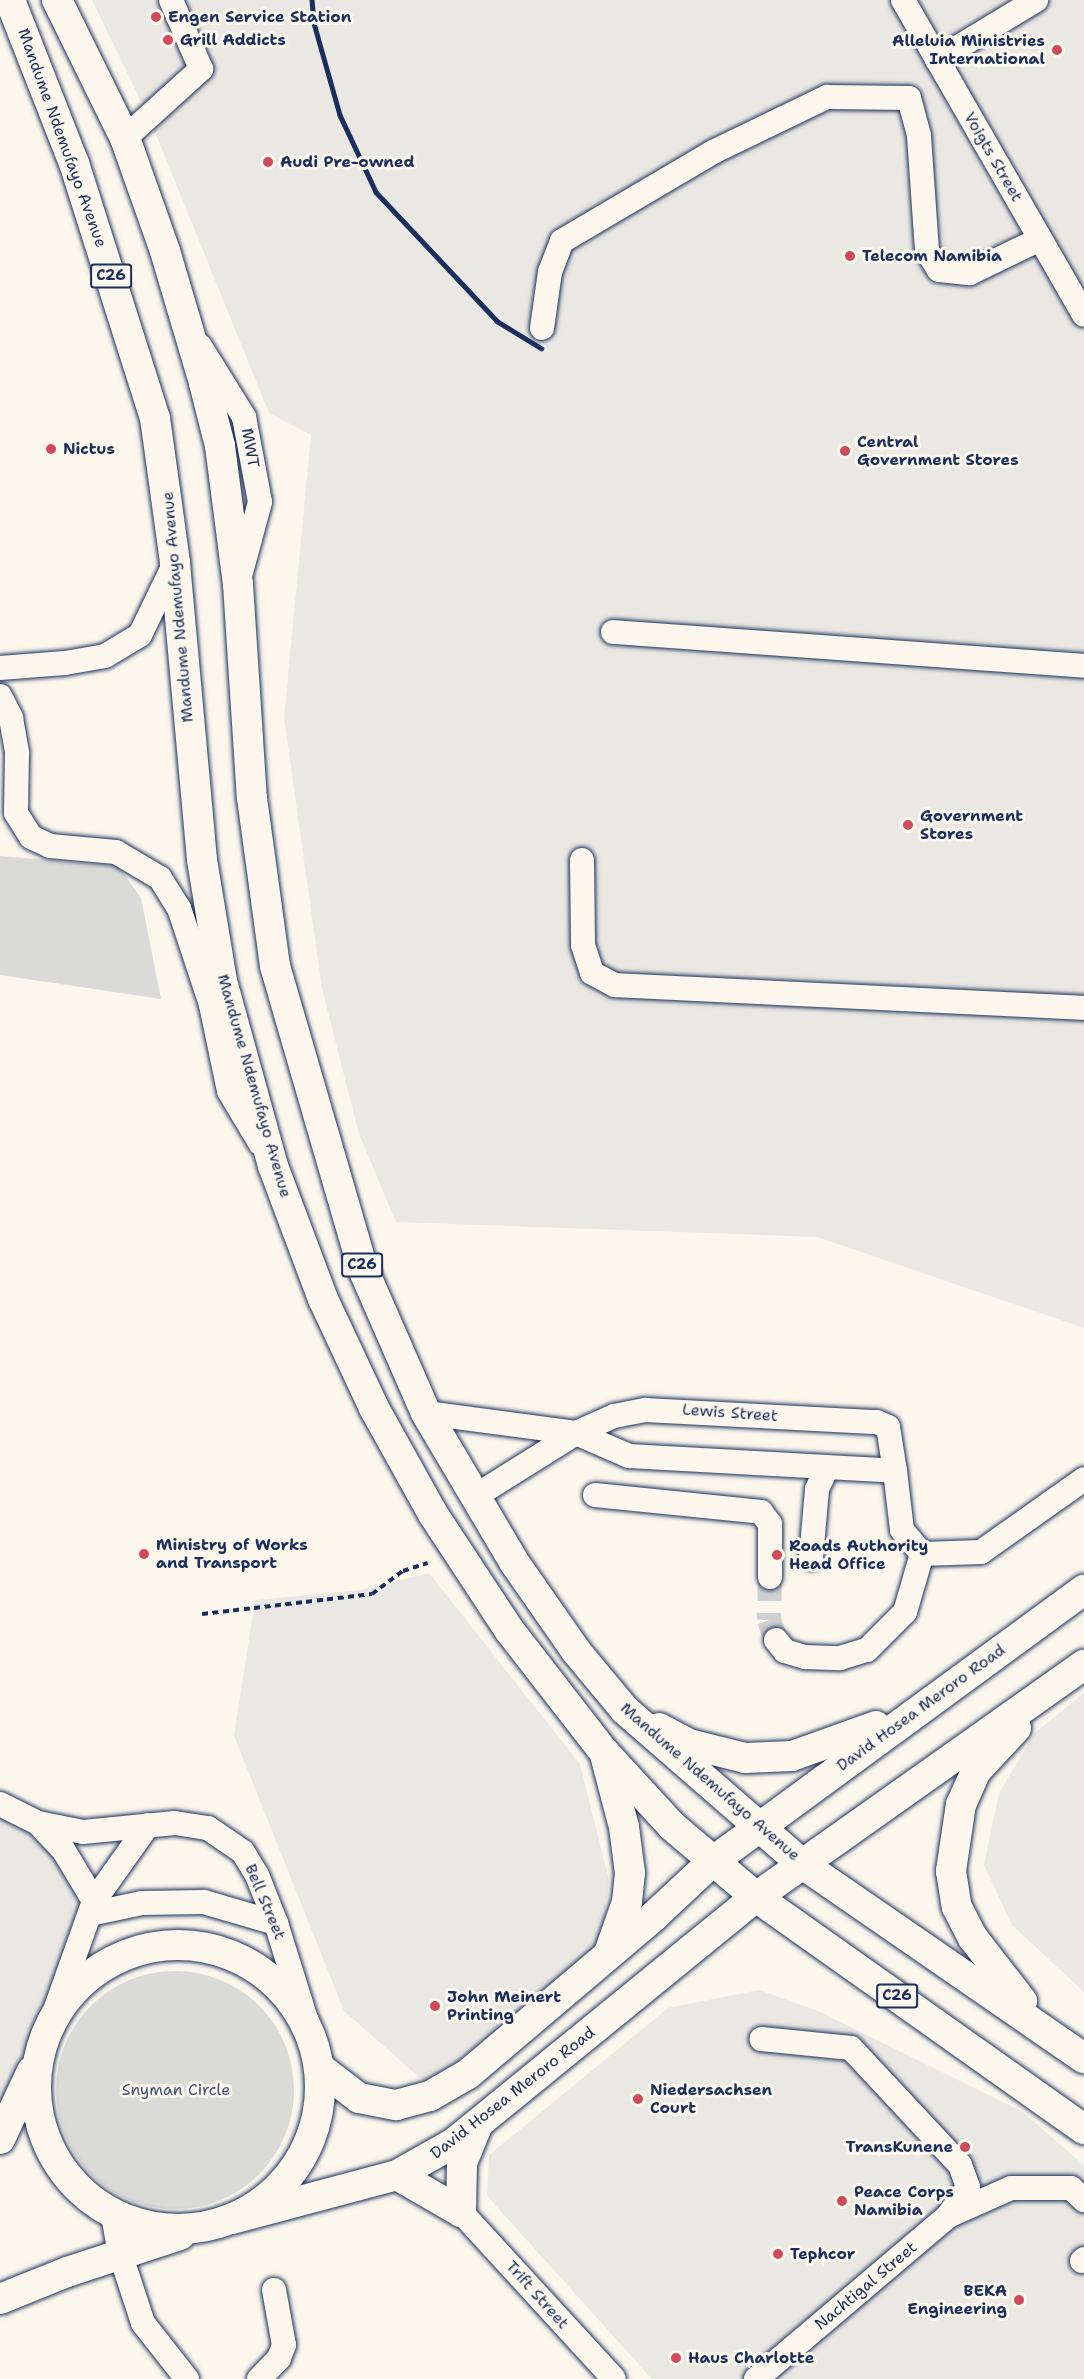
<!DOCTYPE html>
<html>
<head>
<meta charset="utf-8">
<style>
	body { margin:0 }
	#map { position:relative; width:1084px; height:2379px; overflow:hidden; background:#fbf7ec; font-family:"Shantell Sans",sans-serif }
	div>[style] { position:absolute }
	.built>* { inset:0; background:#eae8e2 }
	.green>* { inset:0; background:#dadad7 }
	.round { border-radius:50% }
	.minor-tunnel>* { height:24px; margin-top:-12px; transform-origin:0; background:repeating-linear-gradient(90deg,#cecfd0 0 24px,transparent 0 36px) }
	.path>* { height:4px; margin-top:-2px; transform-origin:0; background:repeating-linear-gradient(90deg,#1b2f5e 0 6px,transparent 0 10.5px) }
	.roads { filter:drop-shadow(0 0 2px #1b2f5e) drop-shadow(0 0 2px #1b2f5e) }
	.minor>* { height:24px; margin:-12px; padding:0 12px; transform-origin:12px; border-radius:12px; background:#fbf7ec }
	.major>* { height:30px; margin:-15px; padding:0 15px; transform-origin:15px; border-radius:15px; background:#fbf7ec }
	.major>.ring { margin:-15px; padding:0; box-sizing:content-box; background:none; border:30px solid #fbf7ec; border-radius:50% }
	.rail>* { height:4.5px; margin:-2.25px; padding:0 2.25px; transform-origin:2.25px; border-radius:2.25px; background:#1b2f5e }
	.dots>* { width:16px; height:16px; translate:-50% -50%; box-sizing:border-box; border:3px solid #fbf7ec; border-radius:50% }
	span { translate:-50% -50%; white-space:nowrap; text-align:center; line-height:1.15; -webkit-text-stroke:6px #fbf7ec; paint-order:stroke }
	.shield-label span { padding:2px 4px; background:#fbf7ec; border:2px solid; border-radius:4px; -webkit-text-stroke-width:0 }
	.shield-label { font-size:15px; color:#1b2f5e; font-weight:700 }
	.poi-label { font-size:16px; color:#1b2f5e; font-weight:700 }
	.left { translate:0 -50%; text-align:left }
	.right { translate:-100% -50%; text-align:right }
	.street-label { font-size:16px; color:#1b2f5e }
	.park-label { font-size:16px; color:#415176 }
</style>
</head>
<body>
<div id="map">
	<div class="built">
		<div style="clip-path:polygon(92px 0,1084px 0,1084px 1328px,817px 1237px,396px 1222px,359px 1134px,322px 988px,284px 718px,311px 435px,269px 413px,150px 120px)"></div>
		<div style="clip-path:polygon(429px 1573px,580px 1764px,609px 1880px,602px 1946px,428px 2085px,344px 2011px,234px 1736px,255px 1600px,361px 1590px)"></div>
		<div style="clip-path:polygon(1084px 1693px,1084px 1992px,1012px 1925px,984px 1865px,999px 1793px,1035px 1733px)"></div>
		<div style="clip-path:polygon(0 1804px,38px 1823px,90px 1914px,0 2106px)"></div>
		<div style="clip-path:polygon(759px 1990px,818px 2011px,1021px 2111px,1084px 2165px,1084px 2379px,652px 2379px,487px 2196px,489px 2155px,668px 2008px)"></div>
	</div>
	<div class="green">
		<div style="clip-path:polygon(0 856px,118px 866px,141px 898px,161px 999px,0 975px)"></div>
		<div class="round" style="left:56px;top:1971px;width:238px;height:238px"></div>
	</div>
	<div class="minor-tunnel">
		<div style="left:770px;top:1577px;width:43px;rotate:91.3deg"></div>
		<div style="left:769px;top:1620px;width:21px;rotate:71deg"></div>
	</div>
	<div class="path">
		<div style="left:202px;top:1614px;width:171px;rotate:-6.7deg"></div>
		<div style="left:372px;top:1594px;width:39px;rotate:-37deg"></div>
		<div style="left:403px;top:1571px;width:26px;rotate:-18deg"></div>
	</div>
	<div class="roads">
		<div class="minor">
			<div style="left:903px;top:0;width:363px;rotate:60.1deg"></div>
			<div style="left:937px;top:60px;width:116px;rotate:-31.2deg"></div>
			<div style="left:125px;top:138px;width:103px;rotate:-42.2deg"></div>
			<div style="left:201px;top:69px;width:75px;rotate:-113.5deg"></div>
			<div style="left:542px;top:328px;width:57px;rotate:-81.9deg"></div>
			<div style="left:550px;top:272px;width:33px;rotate:-69deg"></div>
			<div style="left:562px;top:241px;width:175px;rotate:-30.5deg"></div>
			<div style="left:713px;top:152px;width:127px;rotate:-25.8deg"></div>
			<div style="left:827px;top:97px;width:82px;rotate:0.7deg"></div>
			<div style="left:909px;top:98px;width:39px;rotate:75deg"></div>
			<div style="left:919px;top:136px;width:115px;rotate:86deg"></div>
			<div style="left:927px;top:251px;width:22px;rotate:58deg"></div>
			<div style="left:939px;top:270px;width:31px;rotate:6deg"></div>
			<div style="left:970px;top:273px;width:78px;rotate:-25.9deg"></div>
			<div style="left:200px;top:346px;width:84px;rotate:58.2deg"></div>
			<div style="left:244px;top:417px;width:86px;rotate:79.3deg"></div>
			<div style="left:260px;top:502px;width:77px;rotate:105.1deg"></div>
			<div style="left:613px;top:632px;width:472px;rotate:4.1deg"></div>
			<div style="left:0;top:668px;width:65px;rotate:-4.4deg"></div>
			<div style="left:65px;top:663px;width:41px;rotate:-9.9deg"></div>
			<div style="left:105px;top:656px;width:41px;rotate:-31deg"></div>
			<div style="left:140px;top:635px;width:80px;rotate:-64.1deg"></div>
			<div style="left:0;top:696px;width:25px;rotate:63deg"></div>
			<div style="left:11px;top:718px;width:36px;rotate:80deg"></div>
			<div style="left:17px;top:753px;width:60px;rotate:91deg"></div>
			<div style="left:16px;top:813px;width:28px;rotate:58deg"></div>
			<div style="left:31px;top:837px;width:21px;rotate:25deg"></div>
			<div style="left:50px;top:846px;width:66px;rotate:5.2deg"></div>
			<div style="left:116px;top:852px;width:51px;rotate:30.6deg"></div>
			<div style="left:160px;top:878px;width:36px;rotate:58deg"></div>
			<div style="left:179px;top:908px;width:102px;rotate:71.7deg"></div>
			<div style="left:211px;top:1005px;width:88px;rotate:78.2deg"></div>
			<div style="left:229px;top:1091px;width:61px;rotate:59.2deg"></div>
			<div style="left:582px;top:860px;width:85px;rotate:89.3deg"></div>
			<div style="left:583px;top:945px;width:29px;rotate:72deg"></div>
			<div style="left:592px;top:973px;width:26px;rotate:28deg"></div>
			<div style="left:615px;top:985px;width:470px;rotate:2.8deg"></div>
			<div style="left:426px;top:1413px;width:151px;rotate:7.6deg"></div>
			<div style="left:576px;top:1433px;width:58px;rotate:23.5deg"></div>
			<div style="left:629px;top:1456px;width:266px;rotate:3.2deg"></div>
			<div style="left:895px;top:1471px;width:59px;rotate:83.2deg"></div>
			<div style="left:902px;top:1530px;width:31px;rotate:50deg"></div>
			<div style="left:922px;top:1554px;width:59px;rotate:-1.9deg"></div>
			<div style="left:981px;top:1552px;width:126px;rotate:-35.3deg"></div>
			<div style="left:595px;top:1495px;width:167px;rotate:5.8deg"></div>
			<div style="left:761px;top:1512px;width:15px;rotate:53deg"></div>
			<div style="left:770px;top:1524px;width:53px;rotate:90deg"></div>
			<div style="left:474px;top:1497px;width:120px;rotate:-32.1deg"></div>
			<div style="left:576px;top:1433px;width:42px;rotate:-24.1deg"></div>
			<div style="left:614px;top:1416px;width:32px;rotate:-11deg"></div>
			<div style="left:645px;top:1410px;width:232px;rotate:3deg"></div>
			<div style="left:877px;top:1422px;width:12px;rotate:24deg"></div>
			<div style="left:888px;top:1427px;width:45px;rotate:81deg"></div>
			<div style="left:811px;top:1558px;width:69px;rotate:-85deg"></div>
			<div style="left:817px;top:1489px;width:23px;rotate:-65deg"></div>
			<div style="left:776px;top:1640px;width:14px;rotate:51deg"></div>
			<div style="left:785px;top:1651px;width:21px;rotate:17deg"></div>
			<div style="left:805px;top:1657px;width:35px;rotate:2deg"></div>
			<div style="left:840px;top:1658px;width:28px;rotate:-17deg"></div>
			<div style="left:867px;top:1650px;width:54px;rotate:-45deg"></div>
			<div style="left:905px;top:1612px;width:60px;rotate:-73.7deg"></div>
			<div style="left:0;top:1804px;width:42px;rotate:26.6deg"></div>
			<div style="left:38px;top:1823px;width:46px;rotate:11.3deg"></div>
			<div style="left:83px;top:1832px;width:92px;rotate:-5.6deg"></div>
			<div style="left:175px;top:1823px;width:33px;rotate:9deg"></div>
			<div style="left:208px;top:1828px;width:42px;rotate:34.4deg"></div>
			<div style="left:243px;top:1852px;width:27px;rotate:59deg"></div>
			<div style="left:257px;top:1875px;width:52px;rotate:68.4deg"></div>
			<div style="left:276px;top:1923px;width:108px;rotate:72.7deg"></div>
			<div style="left:38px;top:1823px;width:38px;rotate:47deg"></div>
			<div style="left:64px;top:1851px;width:58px;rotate:59deg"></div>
			<div style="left:94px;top:1901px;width:128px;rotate:109.6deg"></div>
			<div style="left:94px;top:1901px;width:93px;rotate:-54.6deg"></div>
			<div style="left:90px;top:1914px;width:53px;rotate:-11.9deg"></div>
			<div style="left:142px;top:1903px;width:62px;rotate:-0.9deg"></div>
			<div style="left:204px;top:1902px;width:75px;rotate:16.3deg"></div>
			<div style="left:461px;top:2212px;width:226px;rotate:47.5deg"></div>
			<div style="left:113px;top:2215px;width:39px;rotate:80deg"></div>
			<div style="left:120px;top:2253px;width:74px;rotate:71.8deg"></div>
			<div style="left:143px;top:2323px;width:71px;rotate:51.8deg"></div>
			<div style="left:948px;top:2216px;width:69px;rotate:-24deg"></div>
			<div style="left:1011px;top:2188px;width:60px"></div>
			<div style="left:1071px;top:2188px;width:18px;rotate:43deg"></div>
			<div style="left:1082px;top:2261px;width:3px;rotate:-45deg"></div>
			<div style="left:259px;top:2379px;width:29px;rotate:-46deg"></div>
			<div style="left:279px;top:2358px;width:14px;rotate:-69deg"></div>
			<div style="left:284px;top:2345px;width:56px;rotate:-100.3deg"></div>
			<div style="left:756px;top:2379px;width:252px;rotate:-40.3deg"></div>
			<div style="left:948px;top:2216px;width:35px;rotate:-55deg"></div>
			<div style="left:968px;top:2187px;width:23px;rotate:-110deg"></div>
			<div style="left:960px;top:2165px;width:160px;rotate:-133deg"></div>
			<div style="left:851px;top:2048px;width:90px;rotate:-174.3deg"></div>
		</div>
		<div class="major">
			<div style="left:10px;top:0;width:175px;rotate:68.6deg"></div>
			<div style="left:74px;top:163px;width:268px;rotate:72.4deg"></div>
			<div style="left:155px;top:418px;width:146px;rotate:82.1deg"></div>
			<div style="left:175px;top:563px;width:298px;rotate:84.8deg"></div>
			<div style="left:202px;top:860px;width:123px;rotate:80.6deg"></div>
			<div style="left:222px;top:981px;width:192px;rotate:74.6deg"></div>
			<div style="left:273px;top:1166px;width:142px;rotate:69.4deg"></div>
			<div style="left:323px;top:1299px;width:120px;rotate:64.9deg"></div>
			<div style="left:374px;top:1408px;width:121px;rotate:60.9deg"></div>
			<div style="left:433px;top:1514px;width:140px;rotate:56.7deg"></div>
			<div style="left:510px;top:1631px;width:153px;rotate:52.2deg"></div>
			<div style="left:604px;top:1752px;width:100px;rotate:47.4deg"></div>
			<div style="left:672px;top:1826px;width:110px;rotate:40.2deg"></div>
			<div style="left:756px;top:1897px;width:402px;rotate:35.3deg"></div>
			<div style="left:57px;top:0;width:154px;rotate:63.8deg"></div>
			<div style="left:125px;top:138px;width:120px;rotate:70.5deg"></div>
			<div style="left:165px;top:251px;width:138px;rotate:73.5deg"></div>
			<div style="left:204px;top:383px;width:65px;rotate:75.7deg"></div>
			<div style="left:220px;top:446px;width:139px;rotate:82.6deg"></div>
			<div style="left:238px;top:584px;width:214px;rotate:86.3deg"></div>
			<div style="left:252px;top:798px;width:170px;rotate:82.2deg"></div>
			<div style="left:275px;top:966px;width:316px;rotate:73.8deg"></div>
			<div style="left:363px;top:1269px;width:157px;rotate:66.4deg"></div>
			<div style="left:426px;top:1413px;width:173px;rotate:59.4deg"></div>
			<div style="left:514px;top:1562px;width:108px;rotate:55.1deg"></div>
			<div style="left:576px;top:1651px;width:77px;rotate:50.3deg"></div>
			<div style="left:625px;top:1710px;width:233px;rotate:41deg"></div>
			<div style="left:801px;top:1863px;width:344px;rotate:34.6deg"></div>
			<div style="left:659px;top:1728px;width:34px;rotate:28deg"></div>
			<div style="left:689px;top:1744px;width:58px;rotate:14deg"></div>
			<div style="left:745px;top:1758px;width:47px;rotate:-2.4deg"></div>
			<div style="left:792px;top:1756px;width:89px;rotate:-19.7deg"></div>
			<div style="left:1016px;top:1728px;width:59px;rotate:132.9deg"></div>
			<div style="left:976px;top:1771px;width:36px;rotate:114deg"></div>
			<div style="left:961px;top:1804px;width:68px;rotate:98.5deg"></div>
			<div style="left:951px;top:1871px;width:36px;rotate:81deg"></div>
			<div style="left:957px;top:1907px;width:35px;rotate:63deg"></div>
			<div style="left:973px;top:1938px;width:80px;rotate:52.1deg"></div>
			<div style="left:605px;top:1755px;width:74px;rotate:75.2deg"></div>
			<div style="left:624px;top:1827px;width:46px;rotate:82.6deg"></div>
			<div style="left:630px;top:1873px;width:29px;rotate:96deg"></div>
			<div style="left:627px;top:1902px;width:54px;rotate:109.4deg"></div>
			<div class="ring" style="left:36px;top:1945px;width:254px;height:254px"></div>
			<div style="left:321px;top:2069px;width:48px;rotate:37.3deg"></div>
			<div style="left:359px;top:2098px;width:38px;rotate:11deg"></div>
			<div style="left:396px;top:2105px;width:35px;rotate:-15deg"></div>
			<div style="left:430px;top:2096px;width:44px;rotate:-30.1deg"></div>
			<div style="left:468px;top:2074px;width:244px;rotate:-40.3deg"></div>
			<div style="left:654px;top:1916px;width:79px;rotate:-43deg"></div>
			<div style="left:712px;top:1862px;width:461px;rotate:-36.2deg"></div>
			<div style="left:0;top:2139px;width:75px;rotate:-64.8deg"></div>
			<div style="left:397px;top:2175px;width:74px;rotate:30deg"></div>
			<div style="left:461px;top:2212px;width:49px;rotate:-88.8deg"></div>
			<div style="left:462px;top:2163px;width:42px;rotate:-67.7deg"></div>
			<div style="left:232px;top:2219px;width:171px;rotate:-14.9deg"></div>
			<div style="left:397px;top:2175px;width:65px;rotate:-29.3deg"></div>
			<div style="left:454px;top:2143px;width:390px;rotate:-39.2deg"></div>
			<div style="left:756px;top:1897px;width:402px;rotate:-35.3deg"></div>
			<div style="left:0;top:2299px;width:72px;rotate:-21.9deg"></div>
			<div style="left:67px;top:2272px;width:119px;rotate:-18.1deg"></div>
		</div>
	</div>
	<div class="rail">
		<div style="left:312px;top:0;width:23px;rotate:85deg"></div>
		<div style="left:314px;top:23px;width:96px;rotate:74.2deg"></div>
		<div style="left:340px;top:115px;width:85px;rotate:64.9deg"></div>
		<div style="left:376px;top:192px;width:177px;rotate:46.8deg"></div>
		<div style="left:497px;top:321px;width:52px;rotate:31.5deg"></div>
	</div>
	<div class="dots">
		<div style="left:156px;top:17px;background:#d1495b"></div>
		<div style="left:168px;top:40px;background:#d1495b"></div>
		<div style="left:1057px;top:50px;background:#d1495b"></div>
		<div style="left:268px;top:162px;background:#d1495b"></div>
		<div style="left:850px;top:256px;background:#d1495b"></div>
		<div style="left:51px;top:449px;background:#d1495b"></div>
		<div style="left:845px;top:451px;background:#d1495b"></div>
		<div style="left:908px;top:825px;background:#d1495b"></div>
		<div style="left:144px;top:1554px;background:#d1495b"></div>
		<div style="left:777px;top:1555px;background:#d1495b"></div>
		<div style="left:435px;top:2006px;background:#d1495b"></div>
		<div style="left:638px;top:2099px;background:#d1495b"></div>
		<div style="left:965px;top:2147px;background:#d1495b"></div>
		<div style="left:842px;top:2201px;background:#d1495b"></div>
		<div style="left:778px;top:2254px;background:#d1495b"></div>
		<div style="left:1019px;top:2300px;background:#d1495b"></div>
		<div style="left:676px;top:2358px;background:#d1495b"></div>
	</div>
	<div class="shield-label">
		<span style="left:111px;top:276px">C26</span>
		<span style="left:362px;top:1265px">C26</span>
		<span style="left:897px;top:1996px">C26</span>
	</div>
	<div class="poi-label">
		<span class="left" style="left:168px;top:17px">Engen Service Station</span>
		<span class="left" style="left:180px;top:40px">Grill Addicts</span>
		<span class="right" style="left:1045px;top:50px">Alleluia Ministries<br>International</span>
		<span class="left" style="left:280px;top:162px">Audi Pre-owned</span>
		<span class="left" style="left:862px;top:256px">Telecom Namibia</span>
		<span class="left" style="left:857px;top:451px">Central<br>Government Stores</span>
		<span class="left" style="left:63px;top:449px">Nictus</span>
		<span class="left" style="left:920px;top:825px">Government<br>Stores</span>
		<span class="left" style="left:156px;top:1554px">Ministry of Works<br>and Transport</span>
		<span class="left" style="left:789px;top:1555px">Roads Authority<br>Head Office</span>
		<span class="left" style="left:447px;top:2006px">John Meinert<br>Printing</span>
		<span class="left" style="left:650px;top:2099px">Niedersachsen<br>Court</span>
		<span class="right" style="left:953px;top:2147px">TransKunene</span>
		<span class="left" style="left:854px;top:2201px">Peace Corps<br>Namibia</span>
		<span class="left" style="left:790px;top:2254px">Tephcor</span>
		<span class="right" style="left:1007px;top:2300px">BEKA<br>Engineering</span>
		<span class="left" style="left:688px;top:2358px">Haus Charlotte</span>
	</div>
	<div class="street-label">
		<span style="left:62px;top:138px;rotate:70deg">Mandume Ndemufayo Avenue</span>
		<span style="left:993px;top:157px;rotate:60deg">Voigts Street</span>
		<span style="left:250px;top:448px;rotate:80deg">MWT</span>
		<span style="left:178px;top:607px;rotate:-95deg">Mandume Ndemufayo Avenue</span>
		<span style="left:254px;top:1086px;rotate:74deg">Mandume Ndemufayo Avenue</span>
		<span style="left:730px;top:1413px;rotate:4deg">Lewis Street</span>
		<span style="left:921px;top:1708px;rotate:-36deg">David Hosea Meroro Road</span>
		<span style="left:710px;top:1782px;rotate:41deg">Mandume Ndemufayo Avenue</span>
		<span style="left:265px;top:1902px;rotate:67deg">Bell Street</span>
		<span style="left:513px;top:2093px;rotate:-38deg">David Hosea Meroro Road</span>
		<span style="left:866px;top:2286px;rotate:-40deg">Nachtigal Street</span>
		<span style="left:537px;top:2295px;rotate:48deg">Trift Street</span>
	</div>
	<div class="park-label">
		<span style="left:176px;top:2090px">Snyman Circle</span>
	</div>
</div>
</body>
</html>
